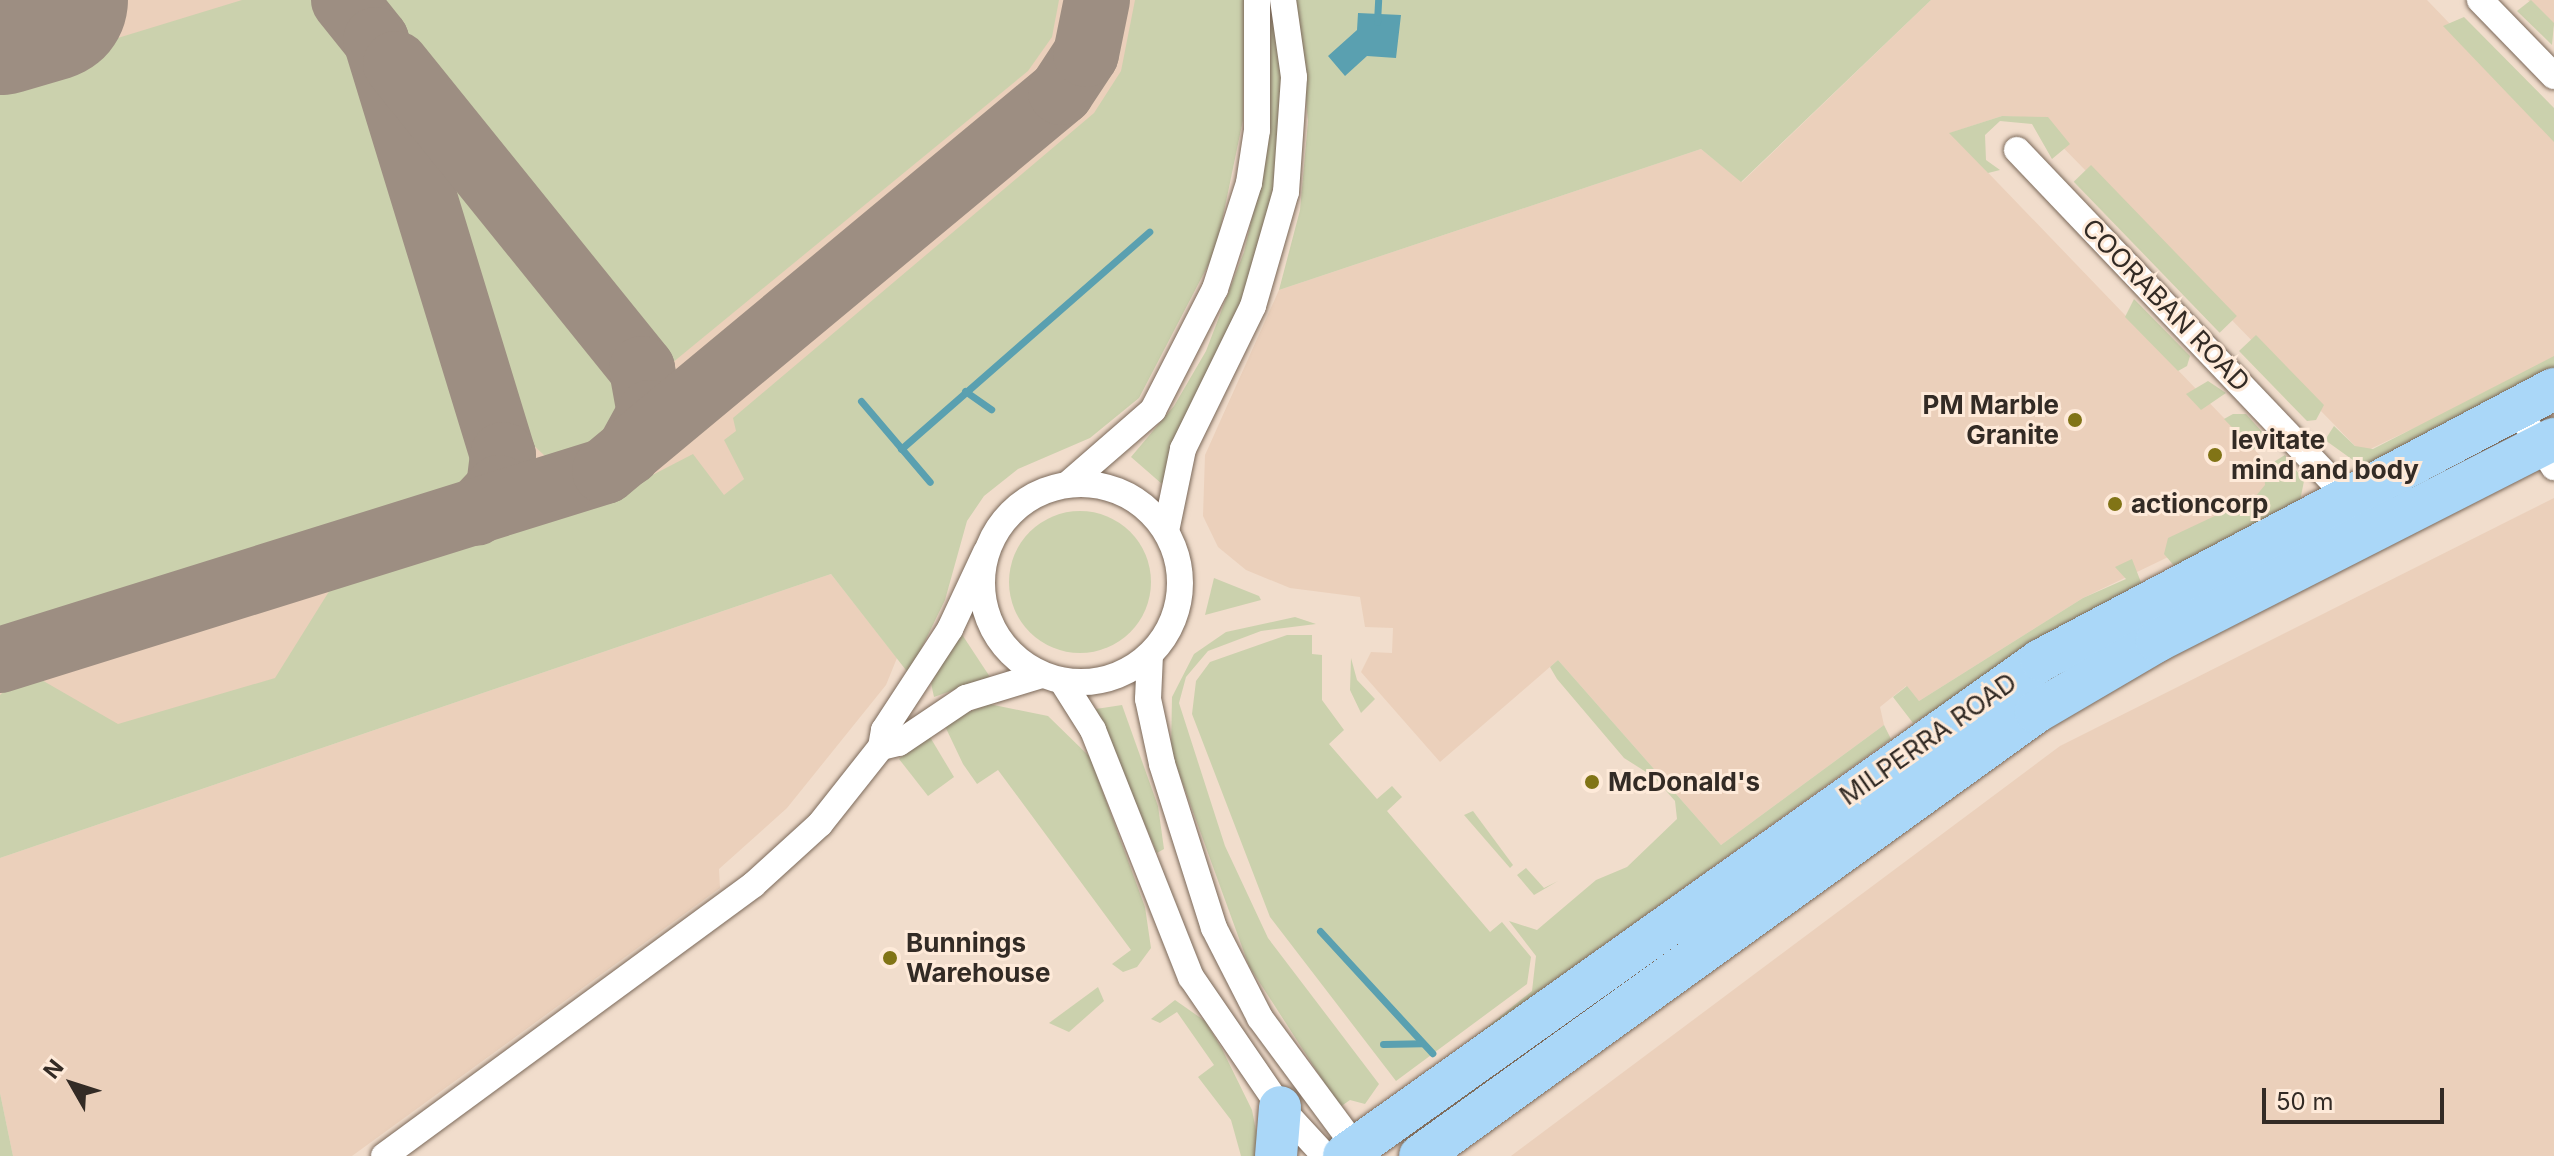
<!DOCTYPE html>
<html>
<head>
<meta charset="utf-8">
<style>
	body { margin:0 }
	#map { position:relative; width:2554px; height:1156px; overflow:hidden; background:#f1ddcc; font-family:Inter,sans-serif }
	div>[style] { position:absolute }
	.built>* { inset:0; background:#ebd0bb }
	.green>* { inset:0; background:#cbd1ad; transform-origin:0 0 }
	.round { border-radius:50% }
	.water>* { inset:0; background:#5aa0b0 }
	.stream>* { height:7px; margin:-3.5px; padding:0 3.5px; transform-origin:3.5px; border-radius:3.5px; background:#5aa0b0 }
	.taxiway>* { height:66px; margin:-33px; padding:0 33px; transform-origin:33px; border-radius:33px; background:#9d8e82 }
	.runway>* { height:162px; margin:-81px; padding:0 81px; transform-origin:81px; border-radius:81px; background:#9d8e82 }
	.roads { filter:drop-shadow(0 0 2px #7b695a) drop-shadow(0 0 2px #7b695a) }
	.minor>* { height:26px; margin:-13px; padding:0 13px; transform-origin:13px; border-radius:13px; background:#fff }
	.minor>.ring { margin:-13px; padding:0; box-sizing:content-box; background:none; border:26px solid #fff; border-radius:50% }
	.trunk>* { height:42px; margin:-21px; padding:0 21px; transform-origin:21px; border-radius:21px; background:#aad7f8 }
	.dots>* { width:22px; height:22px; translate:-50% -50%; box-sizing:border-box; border:4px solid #feead9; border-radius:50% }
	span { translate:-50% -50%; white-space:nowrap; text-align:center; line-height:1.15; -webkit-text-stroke:6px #feead9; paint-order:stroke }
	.street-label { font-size:26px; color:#332b25 }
	.poi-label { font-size:26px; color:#332b25; font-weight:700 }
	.right { translate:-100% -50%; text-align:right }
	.left { translate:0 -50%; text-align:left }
	.north { position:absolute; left:32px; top:1044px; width:80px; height:80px; -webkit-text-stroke:6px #feead9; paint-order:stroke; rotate:309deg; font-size:22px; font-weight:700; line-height:32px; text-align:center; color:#332b25 }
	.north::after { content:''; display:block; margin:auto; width:28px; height:36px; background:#332b25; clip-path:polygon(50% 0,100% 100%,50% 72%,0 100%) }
	.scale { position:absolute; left:2262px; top:1088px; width:182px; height:36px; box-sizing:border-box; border:4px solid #332b25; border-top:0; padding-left:10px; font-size:24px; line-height:28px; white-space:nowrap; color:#332b25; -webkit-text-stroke:6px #feead9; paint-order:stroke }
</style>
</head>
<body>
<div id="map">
	<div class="built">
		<div style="clip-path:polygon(0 0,1194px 0,1159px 123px,680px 534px,351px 655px,0 764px)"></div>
		<div style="clip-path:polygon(1931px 0,2427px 0,2554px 132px,2554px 361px,2362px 453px,2041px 125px,2047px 118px,2002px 116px,1950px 133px,2273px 469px,2272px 507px,2083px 598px,1919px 701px,1906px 686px,1880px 707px,1884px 725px,1721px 845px,1558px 660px,1440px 762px,1361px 672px,1371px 652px,1392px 653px,1393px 628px,1365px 627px,1360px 597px,1290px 588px,1246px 570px,1218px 547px,1203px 516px,1205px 455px,1279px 290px,1701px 149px,1742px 182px)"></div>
		<div style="clip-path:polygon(2528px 0,2554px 0,2554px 27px)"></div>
		<div style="clip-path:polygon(2554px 498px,2554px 1156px,1511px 1156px,2060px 746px)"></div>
		<div style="clip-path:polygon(831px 574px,897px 658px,886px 685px,787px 808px,719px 869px,720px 888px,352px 1156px,13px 1156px,0 1093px,0 858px)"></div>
	</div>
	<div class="green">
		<div style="clip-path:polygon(242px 0,316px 0,350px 35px,477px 441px,476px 468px,445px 496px,0 633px,0 74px)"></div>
		<div style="clip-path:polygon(372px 0,1059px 0,1052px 37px,1028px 71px,666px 368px)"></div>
		<div style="clip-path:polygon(1135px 0,1245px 0,1243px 120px,1216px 250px,1139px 398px,1090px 438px,1018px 469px,984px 496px,967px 521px,945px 600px,909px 674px,831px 574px,0 858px,0 695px,10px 685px,40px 679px,118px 724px,275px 678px,333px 585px,604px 500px,693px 454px,724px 495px,744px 479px,724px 440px,736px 431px,733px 418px,1094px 113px,1121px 71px)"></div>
		<div style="clip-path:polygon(1267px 0,1273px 0,1282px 56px,1278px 186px,1247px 295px,1162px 484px,1131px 457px,1174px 406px,1206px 351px,1244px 252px,1255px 204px)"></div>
		<div style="clip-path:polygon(1296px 0,1931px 0,1741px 182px,1701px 149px,1279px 290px,1300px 210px,1308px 121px)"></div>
		<div style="clip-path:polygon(2531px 0,2554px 23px,2552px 45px,2517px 11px)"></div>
		<div style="clip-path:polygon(2464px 17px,2554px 108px,2554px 142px,2443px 26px)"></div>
		<div style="clip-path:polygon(2002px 116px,2048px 117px,2070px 144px,2052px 159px,2032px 124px,2000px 121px,1985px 135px,1986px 160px,2000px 170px,1988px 173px,1949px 133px)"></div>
		<div style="clip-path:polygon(431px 137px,624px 376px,624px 414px,610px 437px,584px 453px,545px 456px,516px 429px)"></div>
		<div style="left:2091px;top:165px;width:210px;height:24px;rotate:46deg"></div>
		<div style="clip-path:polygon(2134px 299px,2190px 356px,2187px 366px,2178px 371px,2125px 317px)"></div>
		<div style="clip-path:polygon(2256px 335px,2324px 405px,2316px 420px,2307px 421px,2239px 351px)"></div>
		<div style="clip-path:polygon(2554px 356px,2554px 373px,2364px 468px,2325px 440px,2334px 426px,2355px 446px,2373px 449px)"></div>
		<div style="clip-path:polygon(2208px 381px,2226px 393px,2201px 410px,2186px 394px)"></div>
		<div style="clip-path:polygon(2233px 414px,2246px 414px,2265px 435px,2254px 450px,2224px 419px)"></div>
		<div style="clip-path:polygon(2285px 455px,2304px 481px,2300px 501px,2176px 568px,2164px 554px,2168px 538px,2255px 497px,2265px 485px,2264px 468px)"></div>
		<div class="round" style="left:1009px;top:511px;width:142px;height:142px"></div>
		<div style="clip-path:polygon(2132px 559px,2142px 585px,1913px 723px,1893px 697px,1907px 686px,1919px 701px,2083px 598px,2126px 579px,2115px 567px)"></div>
		<div style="clip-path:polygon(1214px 578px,1259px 596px,1261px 600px,1205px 615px)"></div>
		<div style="clip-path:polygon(1295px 617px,1316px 624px,1261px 631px,1208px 651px,1186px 677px,1179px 703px,1225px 846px,1268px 938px,1379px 1084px,1365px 1104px,1350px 1100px,1340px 1107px,1249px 966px,1171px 751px,1172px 697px,1194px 654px,1226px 632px)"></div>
		<div style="clip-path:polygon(961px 633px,990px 677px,934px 697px,931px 683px)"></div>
		<div style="clip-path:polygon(1287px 635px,1312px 635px,1312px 654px,1322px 655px,1322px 700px,1344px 730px,1329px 744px,1377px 799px,1392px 786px,1402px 797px,1387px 811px,1490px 932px,1502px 922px,1531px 957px,1527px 984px,1396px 1081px,1270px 917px,1192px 714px,1196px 681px,1210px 662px)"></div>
		<div style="clip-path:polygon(1351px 658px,1357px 680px,1375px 699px,1361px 713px,1350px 690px)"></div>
		<div style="clip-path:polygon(1558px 660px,1721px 845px,1884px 725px,1891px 739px,1467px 1043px,1532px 991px,1536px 956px,1509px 921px,1537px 930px,1596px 880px,1627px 867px,1677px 819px,1675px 801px,1654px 777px,1624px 758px,1557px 679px,1550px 667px)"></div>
		<div style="clip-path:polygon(989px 704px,1048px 716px,1090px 757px,1145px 907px,1151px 948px,1137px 967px,1123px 972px,1112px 964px,1131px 950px,998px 770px,977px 784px,963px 764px,943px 722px)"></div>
		<div style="clip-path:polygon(1122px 705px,1158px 806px,1164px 849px,1157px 853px,1096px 709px)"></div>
		<div style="clip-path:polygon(927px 732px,954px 777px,928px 796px,899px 759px)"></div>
		<div style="clip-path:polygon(1473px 811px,1513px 865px,1510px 868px,1464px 815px)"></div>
		<div style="clip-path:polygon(1526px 868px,1544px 888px,1558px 881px,1534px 895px,1517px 875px)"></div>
		<div style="clip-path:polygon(1098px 987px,1104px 1001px,1069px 1032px,1049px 1023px)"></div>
		<div style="clip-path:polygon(1175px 1000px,1205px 1021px,1222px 1049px,1252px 1110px,1261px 1156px,1241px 1156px,1231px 1120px,1198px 1077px,1214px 1065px,1177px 1012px,1160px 1023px,1151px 1019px)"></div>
		<div style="clip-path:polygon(0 1093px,13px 1156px,0 1156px)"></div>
	</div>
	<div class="water">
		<div style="clip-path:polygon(1358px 13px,1401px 15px,1396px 58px,1367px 56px,1345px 76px,1328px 56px,1357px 30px)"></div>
	</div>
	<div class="stream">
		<div style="left:1377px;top:22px;width:22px;rotate:-87deg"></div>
		<div style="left:965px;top:391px;width:32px;rotate:35deg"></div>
		<div style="left:861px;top:401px;width:106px;rotate:49.6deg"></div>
		<div style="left:901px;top:449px;width:330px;rotate:-41.2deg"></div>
		<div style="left:1320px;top:931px;width:166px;rotate:47.4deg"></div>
		<div style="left:1383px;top:1044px;width:39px;rotate:-1deg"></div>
	</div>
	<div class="taxiway">
		<div style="left:344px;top:0;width:51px;rotate:51.3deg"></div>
		<div style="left:376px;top:40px;width:434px;rotate:73deg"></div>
		<div style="left:503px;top:455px;width:33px;rotate:97deg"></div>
		<div style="left:499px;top:488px;width:34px;rotate:133deg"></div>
		<div style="left:396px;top:64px;width:392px;rotate:51.1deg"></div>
		<div style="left:642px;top:369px;width:45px;rotate:79.7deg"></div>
		<div style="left:650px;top:413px;width:46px;rotate:118.8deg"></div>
		<div style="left:0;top:660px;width:634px;rotate:-17.35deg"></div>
		<div style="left:605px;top:471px;width:593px;rotate:-39.73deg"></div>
		<div style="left:1061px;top:92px;width:45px;rotate:-56.7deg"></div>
		<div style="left:1086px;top:54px;width:55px;rotate:-78.5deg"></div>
	</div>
	<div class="runway">
		<div style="left:0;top:14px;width:49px;rotate:-16.6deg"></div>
	</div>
	<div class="roads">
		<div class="minor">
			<div style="left:2480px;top:0;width:106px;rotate:45.8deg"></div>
			<div style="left:2017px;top:150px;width:478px;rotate:46.4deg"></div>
			<div style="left:2517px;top:409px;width:69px;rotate:57.5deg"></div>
			<div class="ring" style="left:982px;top:484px;width:172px;height:172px"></div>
			<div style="left:1068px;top:484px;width:113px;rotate:-41deg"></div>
			<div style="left:1153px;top:410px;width:136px;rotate:-62.9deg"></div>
			<div style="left:1215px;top:289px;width:111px;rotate:-72.2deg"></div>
			<div style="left:1249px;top:183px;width:54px;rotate:-81.4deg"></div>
			<div style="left:1257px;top:130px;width:130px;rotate:-90deg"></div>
			<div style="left:1166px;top:531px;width:84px;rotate:-78.3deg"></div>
			<div style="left:1183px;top:449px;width:159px;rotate:-63.9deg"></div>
			<div style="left:1253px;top:306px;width:119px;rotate:-73.9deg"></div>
			<div style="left:1286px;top:192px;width:115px;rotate:-86deg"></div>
			<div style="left:1294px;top:77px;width:78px;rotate:-98.1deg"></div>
			<div style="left:1150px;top:655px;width:44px;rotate:92.6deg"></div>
			<div style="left:1148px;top:699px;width:66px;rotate:77.8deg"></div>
			<div style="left:1162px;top:764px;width:172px;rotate:72.4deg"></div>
			<div style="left:1214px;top:928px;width:101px;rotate:62.9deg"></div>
			<div style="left:1260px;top:1018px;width:172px;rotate:53.5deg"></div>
			<div style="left:1062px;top:681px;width:58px;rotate:57.7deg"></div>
			<div style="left:1093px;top:730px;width:266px;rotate:68.4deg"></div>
			<div style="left:1191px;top:977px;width:158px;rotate:55.6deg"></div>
			<div style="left:1280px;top:1107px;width:67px;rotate:47.4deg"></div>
			<div style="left:881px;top:747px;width:18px;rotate:-13deg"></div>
			<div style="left:899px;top:743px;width:81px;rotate:-33.9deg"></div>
			<div style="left:966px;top:698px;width:78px;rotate:-17deg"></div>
			<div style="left:384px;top:1156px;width:458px;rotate:-36.3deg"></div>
			<div style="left:753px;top:885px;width:91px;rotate:-42.3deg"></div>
			<div style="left:820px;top:824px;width:98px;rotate:-51.6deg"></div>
			<div style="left:881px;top:747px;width:17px;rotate:-80deg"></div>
			<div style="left:884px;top:730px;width:121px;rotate:-56.8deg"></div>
			<div style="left:950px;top:629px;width:85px;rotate:-64.9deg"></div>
		</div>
		<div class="trunk">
			<div style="left:1276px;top:1156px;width:49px;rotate:-85.3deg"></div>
			<div style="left:1344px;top:1156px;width:855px;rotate:-35.44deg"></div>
			<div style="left:2041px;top:660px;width:580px;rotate:-27.85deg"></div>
			<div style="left:1420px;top:1156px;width:759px;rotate:-35.78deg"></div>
			<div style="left:2036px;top:712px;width:140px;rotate:-30.4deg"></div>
			<div style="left:2157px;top:641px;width:445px;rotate:-27deg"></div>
		</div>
	</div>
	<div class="dots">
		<div style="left:2075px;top:420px;background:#817416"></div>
		<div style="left:2215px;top:455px;background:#817416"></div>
		<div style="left:2115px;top:504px;background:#817416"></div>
		<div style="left:1592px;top:782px;background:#817416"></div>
		<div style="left:890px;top:958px;background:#817416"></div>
	</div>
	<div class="street-label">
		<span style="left:2166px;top:305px;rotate:46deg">COORABAN ROAD</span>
		<span style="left:1928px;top:739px;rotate:-35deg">MILPERRA ROAD</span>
	</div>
	<div class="poi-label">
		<span class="right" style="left:2059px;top:420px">PM Marble<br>Granite</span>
		<span class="left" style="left:2231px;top:455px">levitate<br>mind and body</span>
		<span class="left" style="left:2131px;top:504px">actioncorp</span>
		<span class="left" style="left:1608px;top:782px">McDonald's</span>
		<span class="left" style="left:906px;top:958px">Bunnings<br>Warehouse</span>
	</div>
	<div class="north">N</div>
	<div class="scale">50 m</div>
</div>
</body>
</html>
